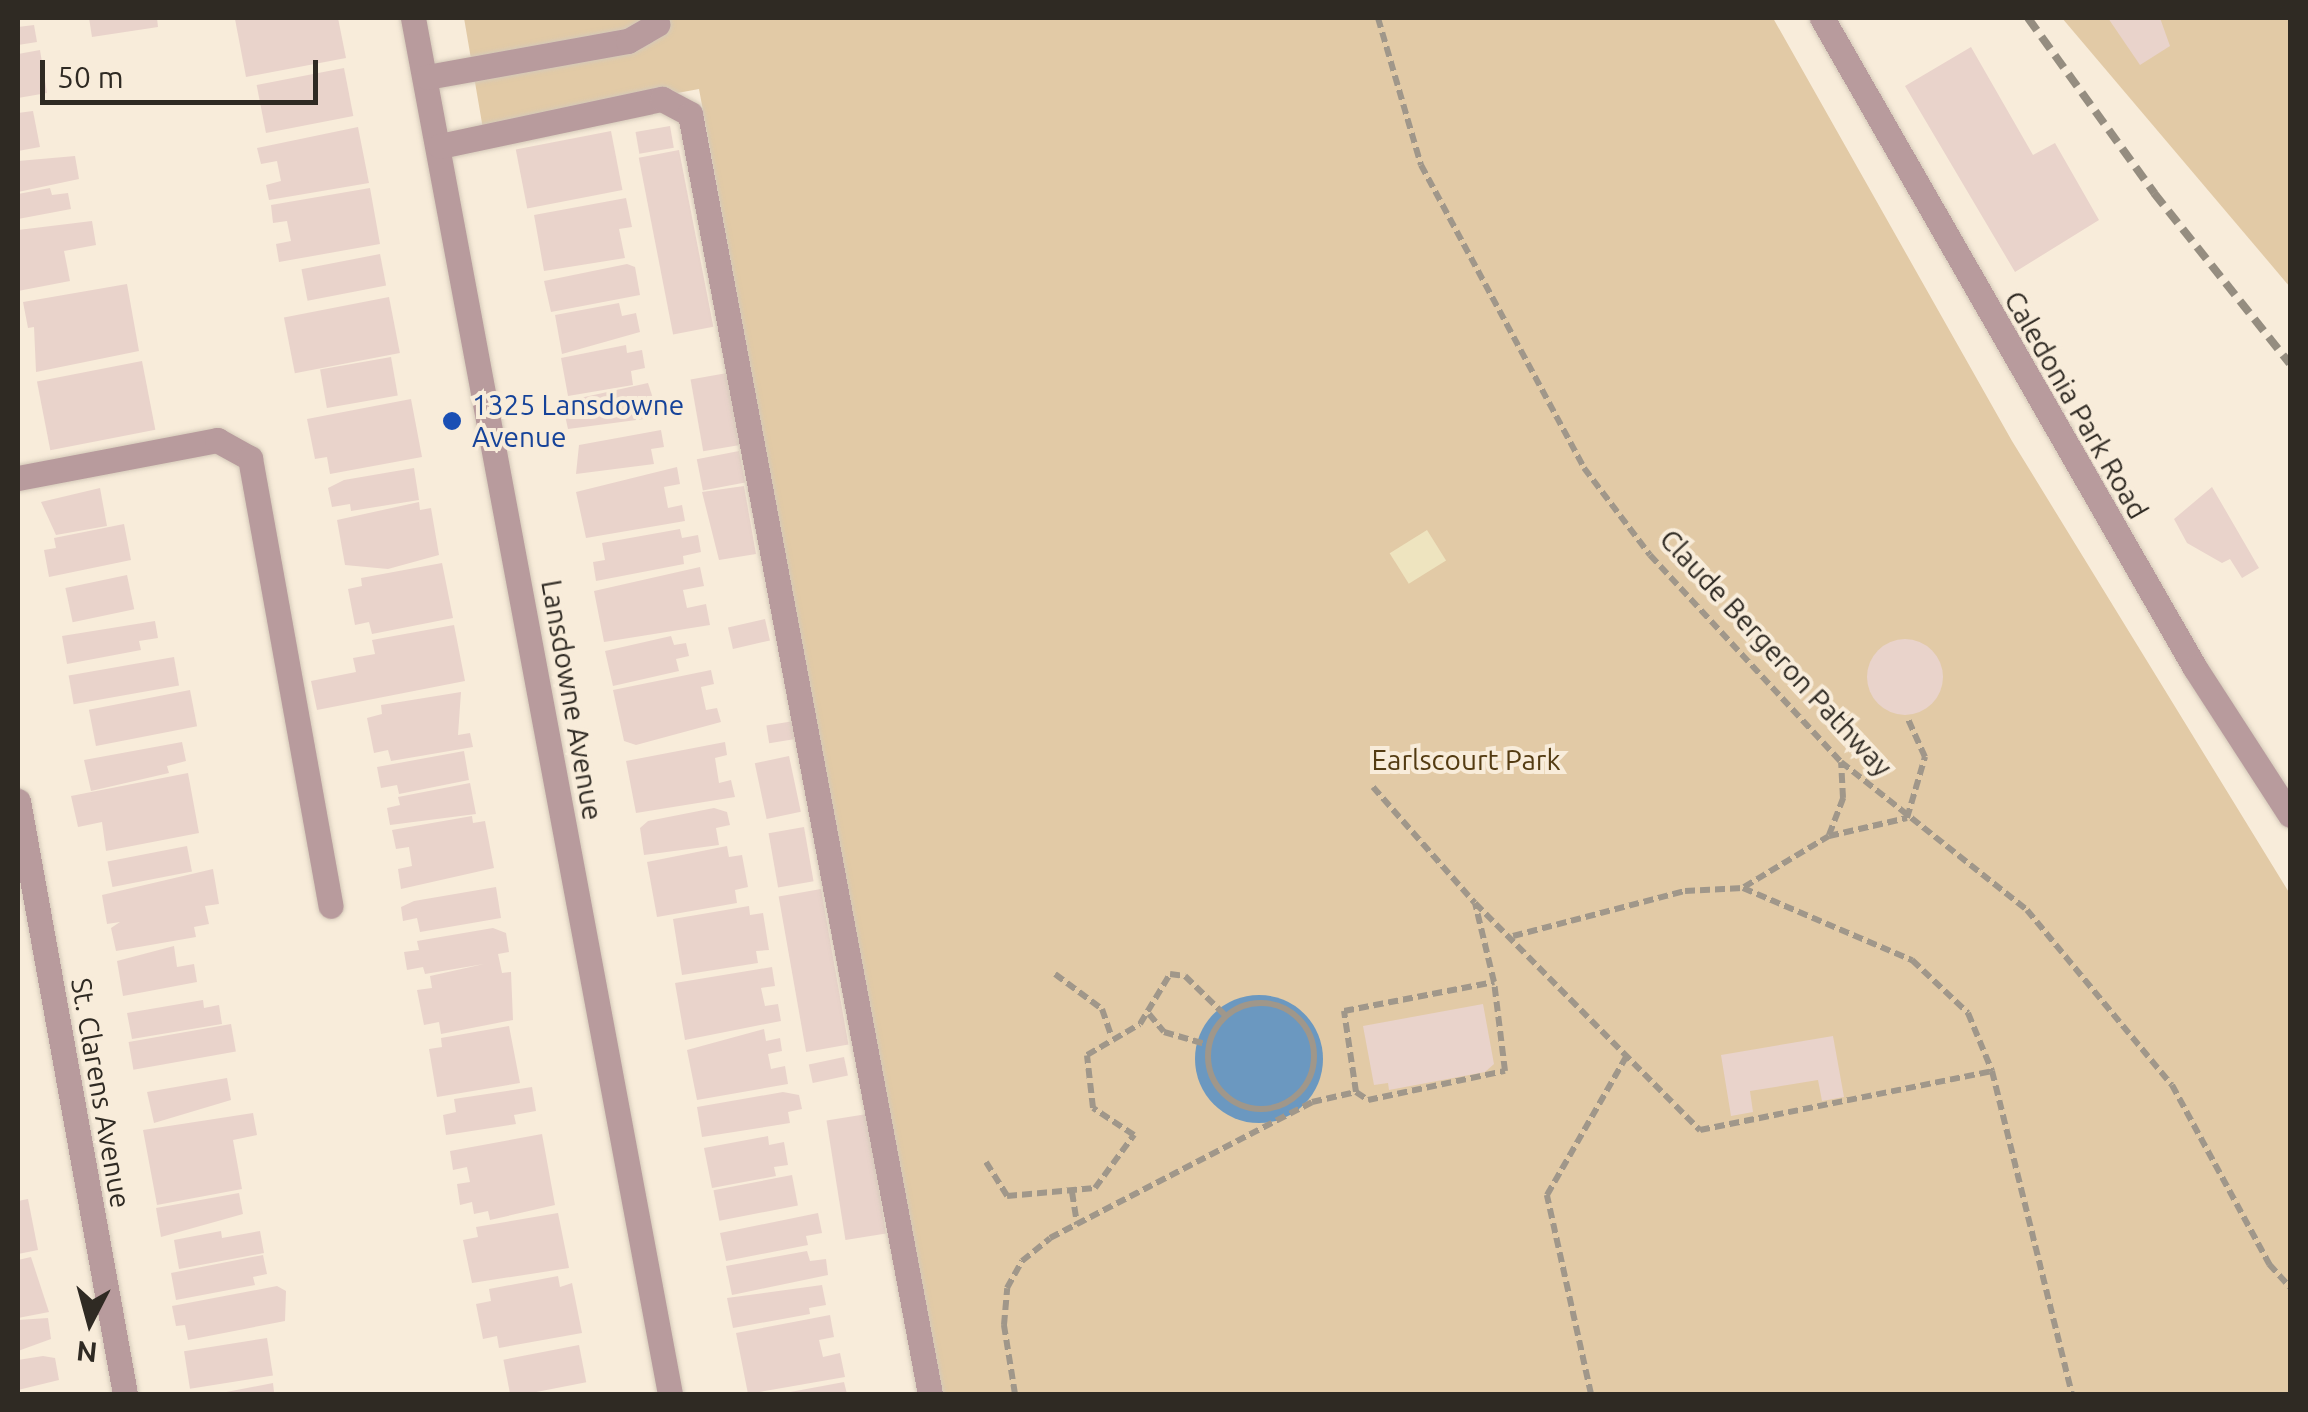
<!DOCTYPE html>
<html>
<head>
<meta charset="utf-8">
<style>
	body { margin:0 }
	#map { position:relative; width:2308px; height:1412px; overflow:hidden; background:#f8ecda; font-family:Ubuntu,sans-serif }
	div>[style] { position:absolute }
	.green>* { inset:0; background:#e2caa6 }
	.sand>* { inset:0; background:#eee4bf; transform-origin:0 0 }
	.water>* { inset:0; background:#6b98c0 }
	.round { border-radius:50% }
	.building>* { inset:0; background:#e9d3cb; transform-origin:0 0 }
	.path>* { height:6px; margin-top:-3px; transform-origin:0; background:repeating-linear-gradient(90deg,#a0978a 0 10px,transparent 0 15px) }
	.path>.ring { margin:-3px; padding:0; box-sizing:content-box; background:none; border:6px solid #a0978a; border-radius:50% }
	.roads { filter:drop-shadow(0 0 2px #d4c9b9) drop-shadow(0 0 2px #d4c9b9) }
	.minor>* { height:25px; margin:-12.5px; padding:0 12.5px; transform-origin:12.5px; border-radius:12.5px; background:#b89b9d }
	.rail>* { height:8px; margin-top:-4px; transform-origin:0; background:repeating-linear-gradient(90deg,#958d80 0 15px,transparent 0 23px) }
	.dots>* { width:28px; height:28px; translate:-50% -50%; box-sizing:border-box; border:5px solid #f8ecda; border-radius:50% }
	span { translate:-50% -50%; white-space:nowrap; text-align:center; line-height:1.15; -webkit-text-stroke:8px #f8ecda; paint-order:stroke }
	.transit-label { font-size:28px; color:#164399 }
	.left { translate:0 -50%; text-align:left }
	.street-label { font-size:28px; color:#2f2a23 }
	.park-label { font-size:28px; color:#533b12 }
	.frame { position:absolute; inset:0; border:20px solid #2f2a23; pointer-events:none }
	.north { position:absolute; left:40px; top:1272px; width:100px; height:100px; -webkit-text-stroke:8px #f8ecda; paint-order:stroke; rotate:186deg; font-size:28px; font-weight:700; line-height:40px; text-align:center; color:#2f2a23 }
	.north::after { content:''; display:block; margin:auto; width:35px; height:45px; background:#2f2a23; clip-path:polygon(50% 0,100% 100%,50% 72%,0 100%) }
	.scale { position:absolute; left:40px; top:60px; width:278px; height:45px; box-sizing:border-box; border:5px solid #2f2a23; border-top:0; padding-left:12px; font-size:30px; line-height:35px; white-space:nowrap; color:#2f2a23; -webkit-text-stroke:8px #f8ecda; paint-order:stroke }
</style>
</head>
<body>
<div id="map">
	<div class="green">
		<div style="clip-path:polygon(464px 18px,1773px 18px,2012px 441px,2290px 894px,2290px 1394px,940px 1394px,699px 89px,483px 129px)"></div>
		<div style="clip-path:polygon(2062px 18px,2290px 18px,2290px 287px)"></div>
	</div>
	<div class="sand">
		<div style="left:1427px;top:530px;width:36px;height:44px;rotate:58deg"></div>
	</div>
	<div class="water">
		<div class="round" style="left:1195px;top:995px;width:128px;height:128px"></div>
	</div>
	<div class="building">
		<div style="clip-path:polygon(89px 18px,157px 18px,158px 27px,92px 37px)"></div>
		<div style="clip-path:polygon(245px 18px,338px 18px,346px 58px,246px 77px,235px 19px)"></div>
		<div style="clip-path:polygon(2108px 18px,2160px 18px,2170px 46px,2140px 65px)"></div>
		<div style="clip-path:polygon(34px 25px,37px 42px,18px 45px,18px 27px)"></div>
		<div style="clip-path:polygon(1971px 47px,2033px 155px,2055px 143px,2099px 220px,2015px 272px,1905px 86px)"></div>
		<div style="clip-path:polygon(40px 50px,47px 93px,18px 98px,18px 54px)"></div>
		<div style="left:344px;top:68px;width:49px;height:89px;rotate:79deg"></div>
		<div style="clip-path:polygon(33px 111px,40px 147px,18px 151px,18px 113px)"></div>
		<div style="left:670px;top:126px;width:22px;height:35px;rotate:80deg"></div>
		<div style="clip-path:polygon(358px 127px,369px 183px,269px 200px,266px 185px,281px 181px,277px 161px,261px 164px,257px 148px)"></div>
		<div style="left:611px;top:131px;width:60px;height:97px;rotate:79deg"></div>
		<div style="left:679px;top:150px;width:180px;height:41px;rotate:79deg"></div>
		<div style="clip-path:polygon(75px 156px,79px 179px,18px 192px,18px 161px)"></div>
		<div style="clip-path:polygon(50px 188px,52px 195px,68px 193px,71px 209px,18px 219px,18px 194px)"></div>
		<div style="clip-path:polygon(370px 188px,380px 244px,279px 262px,276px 244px,291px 241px,287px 221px,273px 223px,271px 205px)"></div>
		<div style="clip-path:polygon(626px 198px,632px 227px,619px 229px,625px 258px,544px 271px,534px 215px)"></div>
		<div style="clip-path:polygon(92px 221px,96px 245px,64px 251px,70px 281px,18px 291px,18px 230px)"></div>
		<div style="left:380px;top:254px;width:32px;height:80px;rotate:79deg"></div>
		<div style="clip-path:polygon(627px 264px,635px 267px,640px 295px,551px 312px,544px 281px)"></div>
		<div style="clip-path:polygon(127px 284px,139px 351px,36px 372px,34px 327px,28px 328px,23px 302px)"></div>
		<div style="left:389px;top:297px;width:57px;height:107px;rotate:79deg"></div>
		<div style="clip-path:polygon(619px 303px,622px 316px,636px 313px,640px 332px,562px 354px,555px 315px)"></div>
		<div style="clip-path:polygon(626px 345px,627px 353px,642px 350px,645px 368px,631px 371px,633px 385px,568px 396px,561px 358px)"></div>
		<div style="left:391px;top:357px;width:39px;height:72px;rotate:80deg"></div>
		<div style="left:142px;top:361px;width:70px;height:107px;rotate:79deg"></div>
		<div style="left:727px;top:373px;width:73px;height:37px;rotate:80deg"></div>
		<div style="clip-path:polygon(648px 383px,659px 417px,568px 429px,562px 402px)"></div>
		<div style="clip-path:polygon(411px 399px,422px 457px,330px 474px,327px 457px,315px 459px,307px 419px)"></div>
		<div style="clip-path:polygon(661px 430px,664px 447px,651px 449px,654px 464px,576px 474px,579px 445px)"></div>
		<div style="left:739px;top:451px;width:32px;height:43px;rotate:79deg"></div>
		<div style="clip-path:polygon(677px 467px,680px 484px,664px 487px,668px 508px,682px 505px,685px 521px,586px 538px,576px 492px)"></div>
		<div style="clip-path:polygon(414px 468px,419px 500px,351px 511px,350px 504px,332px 507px,328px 488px,344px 480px)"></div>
		<div style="clip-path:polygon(744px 486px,756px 554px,719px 560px,702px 492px)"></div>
		<div style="clip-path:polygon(2212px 487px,2259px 568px,2242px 578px,2230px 559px,2222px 563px,2187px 543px,2174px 519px)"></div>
		<div style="clip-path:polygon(100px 488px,107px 526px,56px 535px,41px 502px)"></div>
		<div style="clip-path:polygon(419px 502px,420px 510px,431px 508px,439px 555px,388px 569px,345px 565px,337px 520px)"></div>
		<div style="clip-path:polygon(124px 524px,131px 560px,49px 577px,44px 550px,56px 548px,54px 538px)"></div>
		<div style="clip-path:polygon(680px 529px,682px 538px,698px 535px,701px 552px,683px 556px,684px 564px,596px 581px,593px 562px,605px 560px,602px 543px)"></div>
		<div style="clip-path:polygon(442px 563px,453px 618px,372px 634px,369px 622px,355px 625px,348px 589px,362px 586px,361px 578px)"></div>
		<div style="clip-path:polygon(700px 567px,704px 586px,683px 590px,687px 608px,706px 604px,710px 625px,604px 642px,594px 591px)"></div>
		<div style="left:127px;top:575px;width:35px;height:63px;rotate:78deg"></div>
		<div style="left:765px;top:619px;width:22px;height:38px;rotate:77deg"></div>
		<div style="clip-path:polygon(155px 621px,158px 638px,139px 641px,141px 650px,67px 664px,62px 636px)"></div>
		<div style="clip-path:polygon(454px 625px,465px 681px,317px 710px,311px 681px,356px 672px,353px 658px,375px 654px,372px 640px)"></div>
		<div style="clip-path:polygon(671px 636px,674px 645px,686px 643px,689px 656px,676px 659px,679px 671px,613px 686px,605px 651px)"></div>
		<div class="round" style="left:1867px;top:639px;width:76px;height:76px"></div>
		<div style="left:174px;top:657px;width:29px;height:107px;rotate:80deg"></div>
		<div style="clip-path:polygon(711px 670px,714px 684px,701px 687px,706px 710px,717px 708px,721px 722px,636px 745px,624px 741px,613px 690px)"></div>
		<div style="left:190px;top:690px;width:37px;height:103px;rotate:79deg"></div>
		<div style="clip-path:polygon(461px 692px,458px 735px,470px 733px,473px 747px,391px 761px,388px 750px,374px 753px,367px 718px,382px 714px,381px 705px)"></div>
		<div style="left:794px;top:721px;width:18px;height:28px;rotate:81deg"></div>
		<div style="clip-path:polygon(182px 742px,186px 761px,167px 766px,169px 773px,91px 791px,84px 760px)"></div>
		<div style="clip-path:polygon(725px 742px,727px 755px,715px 758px,719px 783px,731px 780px,735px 797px,636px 813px,626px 761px)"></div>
		<div style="clip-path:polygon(464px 751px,469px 780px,399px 794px,397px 785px,381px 788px,377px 767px)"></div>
		<div style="left:789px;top:756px;width:57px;height:35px;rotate:78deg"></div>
		<div style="clip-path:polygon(188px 773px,199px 833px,106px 851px,102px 822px,78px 827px,71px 796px)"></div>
		<div style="clip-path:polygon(470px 783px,476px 814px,390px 825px,387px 808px,400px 805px,398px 797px)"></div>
		<div style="clip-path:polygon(714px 808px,727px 812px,730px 825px,716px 828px,719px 845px,644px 855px,640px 828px,648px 821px)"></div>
		<div style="clip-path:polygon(472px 816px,473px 823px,485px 821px,494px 868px,401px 889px,398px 869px,412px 866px,409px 847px,396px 849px,392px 830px)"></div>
		<div style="left:804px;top:827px;width:55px;height:36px;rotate:80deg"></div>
		<div style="left:187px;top:846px;width:26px;height:81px;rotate:79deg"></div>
		<div style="clip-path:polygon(727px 846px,729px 857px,742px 855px,748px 887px,735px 890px,737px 903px,657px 917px,647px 862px)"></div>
		<div style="clip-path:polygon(213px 869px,219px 904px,205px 906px,209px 924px,194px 927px,196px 937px,116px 951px,111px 928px,120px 922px,107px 924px,102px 895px)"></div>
		<div style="clip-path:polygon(496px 887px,501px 918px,420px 932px,417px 918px,403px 921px,401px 907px,414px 901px)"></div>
		<div style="left:821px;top:889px;width:158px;height:43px;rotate:80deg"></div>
		<div style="clip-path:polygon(749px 906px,750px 915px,763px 913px,769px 950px,756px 951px,758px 963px,682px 975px,673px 919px)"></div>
		<div style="clip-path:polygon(493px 928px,506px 933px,509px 952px,498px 954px,502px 973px,511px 972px,513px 1020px,441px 1034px,439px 1022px,424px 1025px,417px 990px,432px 988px,430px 976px,484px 964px,425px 974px,423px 967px,407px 970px,404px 952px,419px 950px,417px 941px)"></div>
		<div style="clip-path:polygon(174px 946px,177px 967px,194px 964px,197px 982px,123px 996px,117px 961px)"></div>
		<div style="clip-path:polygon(772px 967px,775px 986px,761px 988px,765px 1006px,778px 1004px,781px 1021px,685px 1040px,675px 983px)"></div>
		<div style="clip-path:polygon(203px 1000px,204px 1008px,219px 1005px,222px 1024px,132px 1039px,127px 1013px)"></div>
		<div style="clip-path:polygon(1483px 1004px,1494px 1064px,1485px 1072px,1389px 1090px,1388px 1083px,1374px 1085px,1363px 1026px)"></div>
		<div style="left:231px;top:1024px;width:28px;height:104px;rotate:80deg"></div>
		<div style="clip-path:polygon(509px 1026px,520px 1083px,437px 1097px,429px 1049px,442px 1047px,441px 1038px)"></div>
		<div style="clip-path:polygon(764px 1029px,766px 1041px,780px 1038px,782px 1051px,768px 1054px,771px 1069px,785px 1066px,788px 1084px,697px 1100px,687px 1050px)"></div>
		<div style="clip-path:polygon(1833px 1036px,1844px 1097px,1822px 1101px,1818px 1080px,1750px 1091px,1753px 1112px,1731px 1116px,1721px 1055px)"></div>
		<div style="left:844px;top:1057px;width:19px;height:36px;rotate:78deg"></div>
		<div style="clip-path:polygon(227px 1078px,231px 1100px,154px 1123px,147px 1092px)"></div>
		<div style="clip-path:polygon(532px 1087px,536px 1111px,514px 1115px,516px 1124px,446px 1135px,443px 1115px,456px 1112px,454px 1099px)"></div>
		<div style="clip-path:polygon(783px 1092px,799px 1095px,802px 1109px,788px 1112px,790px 1123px,702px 1137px,697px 1107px)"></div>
		<div style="clip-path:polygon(253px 1113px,257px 1135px,233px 1140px,242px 1189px,157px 1205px,143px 1130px)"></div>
		<div style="left:867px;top:1114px;width:121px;height:41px;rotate:81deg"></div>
		<div style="clip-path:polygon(542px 1134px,555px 1205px,490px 1220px,488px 1211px,474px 1214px,472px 1202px,460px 1205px,457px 1184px,470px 1182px,467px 1167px,453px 1170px,450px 1151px)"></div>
		<div style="clip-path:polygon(768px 1136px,769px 1145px,784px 1142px,788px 1165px,774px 1167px,776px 1176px,712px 1188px,704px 1148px)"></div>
		<div style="left:792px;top:1175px;width:31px;height:80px;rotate:79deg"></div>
		<div style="clip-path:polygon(239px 1193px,243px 1214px,161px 1237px,156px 1208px)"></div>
		<div style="clip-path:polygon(28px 1199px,38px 1250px,18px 1254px,18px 1201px)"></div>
		<div style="clip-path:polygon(558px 1213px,569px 1268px,472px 1283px,463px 1240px,478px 1237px,476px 1227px)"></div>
		<div style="clip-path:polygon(818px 1213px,822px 1233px,806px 1236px,808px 1245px,726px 1261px,720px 1233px)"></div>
		<div style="clip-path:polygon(221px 1231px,222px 1238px,260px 1231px,264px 1253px,179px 1269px,174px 1240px)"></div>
		<div style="clip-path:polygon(807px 1251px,810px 1261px,826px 1259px,828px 1275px,732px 1295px,726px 1266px)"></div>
		<div style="clip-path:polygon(263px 1255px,267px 1274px,253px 1277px,255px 1285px,176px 1300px,171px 1273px)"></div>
		<div style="clip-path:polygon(31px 1257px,49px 1312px,18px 1318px,18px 1260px)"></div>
		<div style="clip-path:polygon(558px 1276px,560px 1287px,572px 1283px,582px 1333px,499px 1348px,497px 1336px,483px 1339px,476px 1304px,491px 1301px,489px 1289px)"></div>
		<div style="clip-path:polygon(822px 1285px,826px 1305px,809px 1308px,810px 1314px,733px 1328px,727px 1298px)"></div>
		<div style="clip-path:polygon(277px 1286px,286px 1291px,285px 1321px,188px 1340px,185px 1325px,176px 1326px,172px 1306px)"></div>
		<div style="clip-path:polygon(830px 1315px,834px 1337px,819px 1340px,823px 1357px,840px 1353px,845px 1377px,748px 1394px,736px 1333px)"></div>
		<div style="clip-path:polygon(48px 1318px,51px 1339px,18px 1351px,18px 1320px)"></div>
		<div style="left:267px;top:1338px;width:38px;height:84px;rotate:81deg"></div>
		<div style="left:579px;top:1345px;width:38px;height:77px;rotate:79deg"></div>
		<div style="clip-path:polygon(43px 1356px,55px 1358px,59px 1380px,18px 1390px,18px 1360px)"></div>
		<div style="clip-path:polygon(844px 1382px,847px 1394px,785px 1394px,785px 1393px)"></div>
		<div style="clip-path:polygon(273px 1383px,274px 1392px,291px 1394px,216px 1394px)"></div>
	</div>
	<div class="path">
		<div style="left:1378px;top:18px;width:153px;rotate:73.7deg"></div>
		<div style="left:1421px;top:165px;width:344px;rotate:61.7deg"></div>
		<div style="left:1584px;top:468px;width:109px;rotate:52.8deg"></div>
		<div style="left:1650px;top:555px;width:282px;rotate:47.3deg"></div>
		<div style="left:1841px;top:762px;width:238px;rotate:38.5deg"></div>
		<div style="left:2027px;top:910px;width:227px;rotate:50.4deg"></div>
		<div style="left:2172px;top:1085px;width:204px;rotate:61.5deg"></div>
		<div style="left:2269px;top:1264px;width:31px;rotate:48deg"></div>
		<div style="left:1373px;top:787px;width:154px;rotate:48.7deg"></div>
		<div style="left:1475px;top:903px;width:320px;rotate:45.3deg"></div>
		<div style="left:1700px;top:1130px;width:298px;rotate:-11.4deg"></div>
		<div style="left:1829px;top:835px;width:40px;rotate:-69deg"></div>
		<div style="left:1843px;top:798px;width:36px;rotate:-93deg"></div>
		<div style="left:1744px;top:887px;width:99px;rotate:-31deg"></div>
		<div style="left:1829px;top:836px;width:80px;rotate:-13deg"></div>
		<div style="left:1907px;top:818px;width:64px;rotate:-73.6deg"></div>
		<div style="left:1925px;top:757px;width:42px;rotate:-114.1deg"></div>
		<div style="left:1513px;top:936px;width:178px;rotate:-14.7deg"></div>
		<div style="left:1685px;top:891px;width:58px;rotate:-3deg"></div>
		<div style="left:1743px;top:888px;width:184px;rotate:23.1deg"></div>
		<div style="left:1912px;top:960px;width:77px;rotate:43.4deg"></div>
		<div style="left:1968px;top:1013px;width:63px;rotate:67.5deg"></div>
		<div style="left:1992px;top:1071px;width:333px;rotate:76.1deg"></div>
		<div style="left:1055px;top:974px;width:59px;rotate:36.7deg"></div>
		<div style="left:1102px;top:1009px;width:28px;rotate:71deg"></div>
		<div class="ring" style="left:1208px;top:1003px;width:100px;height:100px"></div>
		<div style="left:1149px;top:1014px;width:23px;rotate:50deg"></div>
		<div style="left:1164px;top:1032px;width:47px;rotate:16.1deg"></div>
		<div style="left:1356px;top:1092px;width:14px;rotate:34deg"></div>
		<div style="left:1368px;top:1100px;width:140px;rotate:-12deg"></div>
		<div style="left:1505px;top:1071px;width:90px;rotate:-97deg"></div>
		<div style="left:986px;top:1162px;width:40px;rotate:58deg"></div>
		<div style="left:1007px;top:1196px;width:88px;rotate:-5.2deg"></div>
		<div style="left:1095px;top:1188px;width:66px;rotate:-53.7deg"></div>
		<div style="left:1134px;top:1135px;width:49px;rotate:-146.6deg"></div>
		<div style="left:1093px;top:1108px;width:53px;rotate:-96.5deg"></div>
		<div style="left:1087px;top:1055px;width:61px;rotate:-30.3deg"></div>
		<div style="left:1140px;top:1024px;width:58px;rotate:-59deg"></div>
		<div style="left:1170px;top:974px;width:15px;rotate:8deg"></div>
		<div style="left:1185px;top:976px;width:57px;rotate:44.3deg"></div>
		<div style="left:1072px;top:1192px;width:33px;rotate:81deg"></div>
		<div style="left:1015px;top:1394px;width:70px;rotate:-99.1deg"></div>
		<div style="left:1004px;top:1325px;width:37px;rotate:-85deg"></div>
		<div style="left:1007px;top:1288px;width:31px;rotate:-61deg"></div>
		<div style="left:1022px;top:1261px;width:36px;rotate:-39deg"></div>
		<div style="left:1050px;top:1238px;width:295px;rotate:-27.4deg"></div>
		<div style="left:1312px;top:1102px;width:45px;rotate:-12.8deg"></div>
		<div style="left:1356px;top:1092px;width:82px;rotate:-98.4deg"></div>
		<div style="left:1344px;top:1011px;width:153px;rotate:-10.9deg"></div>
		<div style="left:1494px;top:982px;width:81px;rotate:-103.5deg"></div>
		<div style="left:1591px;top:1394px;width:204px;rotate:-102.5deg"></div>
		<div style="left:1547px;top:1195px;width:159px;rotate:-60.2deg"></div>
	</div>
	<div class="roads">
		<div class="minor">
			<div style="left:413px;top:18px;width:1400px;rotate:79.42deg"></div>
			<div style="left:1822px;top:18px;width:749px;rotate:60.15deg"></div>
			<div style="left:2195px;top:668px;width:175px;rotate:57.1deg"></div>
			<div style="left:427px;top:77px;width:204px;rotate:-10.2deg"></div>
			<div style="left:628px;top:41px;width:34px;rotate:-30deg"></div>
			<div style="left:440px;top:146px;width:227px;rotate:-12deg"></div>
			<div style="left:662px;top:99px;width:32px;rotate:28deg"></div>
			<div style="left:690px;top:114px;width:1302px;rotate:79.38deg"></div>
			<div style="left:18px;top:478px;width:203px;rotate:-10.8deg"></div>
			<div style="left:217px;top:440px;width:38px;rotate:29deg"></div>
			<div style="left:250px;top:458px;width:455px;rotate:79.8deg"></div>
			<div style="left:18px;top:801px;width:603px;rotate:79.77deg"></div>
		</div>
	</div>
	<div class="rail">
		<div style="left:2028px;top:18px;width:216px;rotate:54.2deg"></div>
		<div style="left:2154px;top:193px;width:218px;rotate:51.5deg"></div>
	</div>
	<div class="dots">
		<div style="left:452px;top:421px;background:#1a4fb4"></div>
	</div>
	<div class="transit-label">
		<span class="left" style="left:472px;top:421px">1325 Lansdowne<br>Avenue</span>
	</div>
	<div class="street-label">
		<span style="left:2076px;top:405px;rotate:60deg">Caledonia Park Road</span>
		<span style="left:1776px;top:653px;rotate:47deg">Claude Bergeron Pathway</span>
		<span style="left:572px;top:700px;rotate:80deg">Lansdowne Avenue</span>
		<span style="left:101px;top:1093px;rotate:80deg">St. Clarens Avenue</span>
	</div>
	<div class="park-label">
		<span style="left:1466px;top:760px">Earlscourt Park</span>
	</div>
	<div class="frame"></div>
	<div class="north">N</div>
	<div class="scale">50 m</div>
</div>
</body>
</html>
